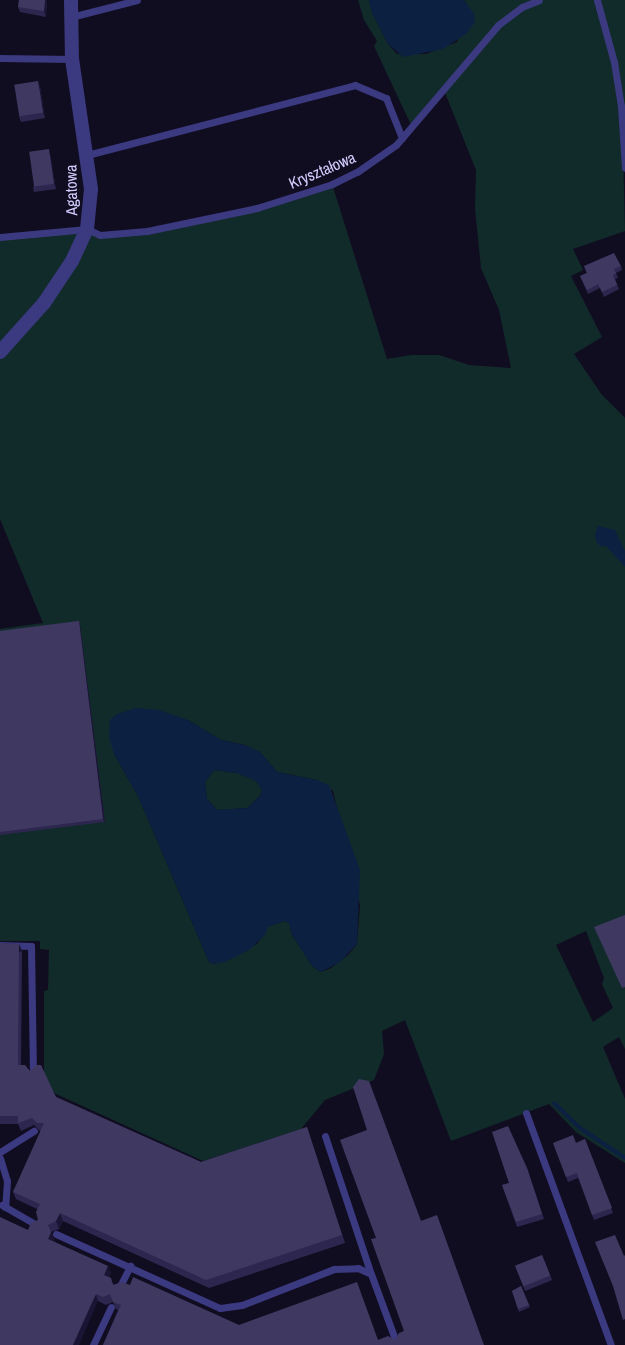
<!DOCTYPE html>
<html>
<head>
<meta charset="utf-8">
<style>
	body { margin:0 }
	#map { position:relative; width:625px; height:1345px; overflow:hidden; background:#110d21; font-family:"Archivo Narrow",sans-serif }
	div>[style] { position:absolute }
	.green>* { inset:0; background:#112b2a }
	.water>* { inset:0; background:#0c2042 }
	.stream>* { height:4px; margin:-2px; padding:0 2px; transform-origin:2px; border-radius:2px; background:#0c2042 }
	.lane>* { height:7px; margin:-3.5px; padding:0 3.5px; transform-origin:3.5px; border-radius:3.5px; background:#3b3980 }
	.street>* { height:14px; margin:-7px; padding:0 7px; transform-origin:7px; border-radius:7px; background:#3b3980 }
	.wall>* { inset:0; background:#2d274f; transform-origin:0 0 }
	.shaded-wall>* { inset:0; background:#1b1535; transform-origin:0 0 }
	.building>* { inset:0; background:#3f3962; transform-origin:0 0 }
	span { translate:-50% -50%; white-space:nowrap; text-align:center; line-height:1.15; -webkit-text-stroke:4.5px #110d21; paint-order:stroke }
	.street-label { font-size:16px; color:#d3ceff }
</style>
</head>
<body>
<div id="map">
	<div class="green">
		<div style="clip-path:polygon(evenodd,358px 0,369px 0,372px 13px,388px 44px,397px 54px,426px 54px,457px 42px,470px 9px,464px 0,625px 0,625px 106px,622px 106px,625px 231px,573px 249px,583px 270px,571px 276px,602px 337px,574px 354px,602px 395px,625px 418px,625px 1049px,619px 1037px,603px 1047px,625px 1099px,625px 1163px,576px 1132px,549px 1104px,451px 1141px,405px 1020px,382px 1031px,384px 1054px,374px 1080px,325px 1100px,301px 1129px,203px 1161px,54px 1093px,44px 1073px,44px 991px,48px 990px,49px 950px,40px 949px,40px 941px,0 941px,0 629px,43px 623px,0 519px,0 237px,87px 229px,100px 235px,190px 223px,332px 184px,387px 359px,411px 355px,439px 355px,469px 365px,511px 368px,499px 310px,481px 268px,475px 208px,476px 170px,444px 90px,412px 127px,374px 46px,377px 41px,364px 20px,358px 0,188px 720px,221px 740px,245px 745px,260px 752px,277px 772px,317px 780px,333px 791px,360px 905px,357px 944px,348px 955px,331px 968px,321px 972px,313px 967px,292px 935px,289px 923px,284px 921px,268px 927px,257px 944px,214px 964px,209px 962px,138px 796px,114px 754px,188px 720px,358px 0,586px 931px,604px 978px,602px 984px,613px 1008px,593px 1022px,556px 945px,586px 931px)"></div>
		<div style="clip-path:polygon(214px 770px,237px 773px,257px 781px,262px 790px,260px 796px,247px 808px,217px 810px,207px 799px,205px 782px)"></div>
	</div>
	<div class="water">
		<div style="clip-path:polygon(369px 0,464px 0,474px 14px,475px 22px,466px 34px,443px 49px,403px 57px,388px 44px,372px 13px)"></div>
		<div style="clip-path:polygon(598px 526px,615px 530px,625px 551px,625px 567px,606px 546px,600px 546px,596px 541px,595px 534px)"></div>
		<div style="clip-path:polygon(evenodd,136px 708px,159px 710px,188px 720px,221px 740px,245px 745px,260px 752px,277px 772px,317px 780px,329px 785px,360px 870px,357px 944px,340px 962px,321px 972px,313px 967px,292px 935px,289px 923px,284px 921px,268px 927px,265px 935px,249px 950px,225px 962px,214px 964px,209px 962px,138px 796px,114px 754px,109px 737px,110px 720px,117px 714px,136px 708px,214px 770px,237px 773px,256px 781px,262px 790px,260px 796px,247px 808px,217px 810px,207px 799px,205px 782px,214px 770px)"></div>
	</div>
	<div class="stream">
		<div style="left:554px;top:1103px;width:36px;rotate:44deg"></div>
		<div style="left:580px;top:1128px;width:54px;rotate:33.7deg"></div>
	</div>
	<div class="lane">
		<div style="left:597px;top:0;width:64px;rotate:74.7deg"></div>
		<div style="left:614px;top:62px;width:45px;rotate:81deg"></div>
		<div style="left:621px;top:106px;width:62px;rotate:86.3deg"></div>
		<div style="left:71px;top:17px;width:68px;rotate:-14.4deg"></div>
		<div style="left:0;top:58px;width:72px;rotate:0.8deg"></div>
		<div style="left:87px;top:155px;width:277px;rotate:-14.6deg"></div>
		<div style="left:355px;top:85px;width:34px;rotate:23deg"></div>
		<div style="left:386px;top:98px;width:43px;rotate:68.2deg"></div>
		<div style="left:0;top:237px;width:87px;rotate:-5.3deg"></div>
		<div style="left:87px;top:229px;width:14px;rotate:25deg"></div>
		<div style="left:100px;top:235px;width:47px;rotate:-4.9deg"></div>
		<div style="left:147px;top:231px;width:112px;rotate:-11.8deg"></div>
		<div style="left:257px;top:208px;width:79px;rotate:-17.7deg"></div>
		<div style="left:332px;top:184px;width:28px;rotate:-26deg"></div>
		<div style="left:357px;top:172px;width:47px;rotate:-34.7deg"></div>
		<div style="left:396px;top:145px;width:157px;rotate:-49.6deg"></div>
		<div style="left:498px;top:25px;width:30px;rotate:-37deg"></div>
		<div style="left:522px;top:7px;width:18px;rotate:-22deg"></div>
		<div style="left:0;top:945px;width:31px;rotate:2deg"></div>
		<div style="left:31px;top:946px;width:127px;rotate:89.1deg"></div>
		<div style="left:526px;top:1113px;width:247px;rotate:69.9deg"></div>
		<div style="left:325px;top:1136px;width:145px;rotate:71.6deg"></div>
		<div style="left:0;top:1152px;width:40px;rotate:-32deg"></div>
		<div style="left:0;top:1158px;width:24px;rotate:73deg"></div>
		<div style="left:7px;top:1181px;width:26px;rotate:94deg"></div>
		<div style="left:2px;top:1205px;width:39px;rotate:30deg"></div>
		<div style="left:56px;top:1234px;width:180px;rotate:24.3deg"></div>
		<div style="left:220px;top:1308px;width:22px;rotate:-8deg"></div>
		<div style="left:242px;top:1305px;width:99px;rotate:-21.4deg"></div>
		<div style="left:334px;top:1269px;width:24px;rotate:-2deg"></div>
		<div style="left:358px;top:1268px;width:14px;rotate:25deg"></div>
		<div style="left:371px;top:1274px;width:72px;rotate:69.8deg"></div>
		<div style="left:119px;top:1288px;width:25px;rotate:-63deg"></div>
		<div style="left:93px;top:1345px;width:42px;rotate:-64.7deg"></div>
	</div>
	<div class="street">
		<div style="left:0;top:352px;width:66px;rotate:-48.1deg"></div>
		<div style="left:44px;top:303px;width:50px;rotate:-56.3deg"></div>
		<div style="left:72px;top:261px;width:35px;rotate:-65deg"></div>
		<div style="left:87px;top:229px;width:40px;rotate:-84.3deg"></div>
		<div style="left:91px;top:189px;width:131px;rotate:-98.3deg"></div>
		<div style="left:72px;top:59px;width:59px;rotate:-91deg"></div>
	</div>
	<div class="wall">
		<div style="clip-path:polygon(19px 0,47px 0,46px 17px,20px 12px,18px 7px)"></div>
		<div style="clip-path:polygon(40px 86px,45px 118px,21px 122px,19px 117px)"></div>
		<div style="clip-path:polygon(50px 154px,56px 189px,34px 192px,33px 188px)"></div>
		<div style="clip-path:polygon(584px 266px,621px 266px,622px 270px,616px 273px,618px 278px,615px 279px,619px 289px,604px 297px,600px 288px,588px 294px,580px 276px,587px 273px)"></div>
		<div style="clip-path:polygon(79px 621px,105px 822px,0 835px,0 631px)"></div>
		<div style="clip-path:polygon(0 943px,19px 944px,22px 951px,21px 1065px,56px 1097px,201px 1162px,307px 1127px,345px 1243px,209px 1288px,63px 1221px,59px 1229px,51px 1232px,54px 1239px,53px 1241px,111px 1273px,109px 1277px,114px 1285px,239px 1325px,378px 1340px,395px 1340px,404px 1331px,421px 1221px,484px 1345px,103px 1345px,118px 1310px,116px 1309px,113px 1302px,106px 1305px,98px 1301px,28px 1230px,38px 1220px,37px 1209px,16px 1199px,13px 1192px,41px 1131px,40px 1131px,34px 1125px,21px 1131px,18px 1124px,0 1124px)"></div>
		<div style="clip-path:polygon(585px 1139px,613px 1213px,594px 1220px,578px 1178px,568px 1182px,553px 1143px,576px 1143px)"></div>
		<div style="clip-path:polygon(527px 1168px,544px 1219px,517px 1227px,502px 1185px,509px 1183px)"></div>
		<div style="left:542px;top:1255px;width:27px;height:29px;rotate:68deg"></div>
		<div style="clip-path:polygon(521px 1286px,530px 1307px,519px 1312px,512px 1291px)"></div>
	</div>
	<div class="shaded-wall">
		<div style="clip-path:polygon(45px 0,47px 0,46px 17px,44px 11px)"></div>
		<div style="clip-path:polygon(38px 81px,40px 86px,45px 118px,43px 113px)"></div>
		<div style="clip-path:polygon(49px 149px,50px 154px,56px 189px,54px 184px)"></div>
		<div style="clip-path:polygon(79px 621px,80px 624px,105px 822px,103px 819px)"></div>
		<div style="left:19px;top:944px;width:8px;height:121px;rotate:67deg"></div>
		<div style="clip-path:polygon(60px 1213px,63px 1221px,59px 1229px,56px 1221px)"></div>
		<div style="clip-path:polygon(51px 1232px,54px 1239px,51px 1246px,48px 1239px)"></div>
		<div style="clip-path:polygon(108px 1266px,111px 1273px,107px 1282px,104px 1275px)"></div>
		<div style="clip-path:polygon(96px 1294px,98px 1301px,79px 1345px,73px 1345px)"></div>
	</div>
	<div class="building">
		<div style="clip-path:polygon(19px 0,45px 0,44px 11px,18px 7px)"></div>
		<div style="left:38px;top:81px;width:32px;height:24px;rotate:81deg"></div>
		<div style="left:49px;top:149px;width:35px;height:20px;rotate:82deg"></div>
		<div style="clip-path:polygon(614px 253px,621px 266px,614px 269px,616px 273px,613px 275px,617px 285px,602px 292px,598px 284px,587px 290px,580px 276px,587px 273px,584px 266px)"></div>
		<div style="clip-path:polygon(79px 621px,103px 819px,0 832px,0 631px)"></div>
		<div style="clip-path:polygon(625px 915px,625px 987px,622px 988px,594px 927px)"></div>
		<div style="clip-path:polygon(0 943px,19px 944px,18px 1065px,25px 1065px,30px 1071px,36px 1065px,41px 1065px,56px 1097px,201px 1162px,307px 1127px,342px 1235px,206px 1280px,60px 1213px,56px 1221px,48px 1225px,51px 1232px,48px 1239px,108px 1266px,104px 1275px,111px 1278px,113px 1285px,122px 1282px,130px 1285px,133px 1277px,239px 1325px,357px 1282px,378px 1340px,388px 1336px,395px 1340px,399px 1333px,404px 1331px,371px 1239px,376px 1238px,340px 1140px,367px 1130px,353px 1087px,359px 1079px,369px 1081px,421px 1221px,437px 1215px,484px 1345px,103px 1345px,121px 1305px,113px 1302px,110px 1294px,103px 1297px,96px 1294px,73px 1345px,0 1345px,0 1217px,28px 1230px,31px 1223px,38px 1220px,36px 1212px,40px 1204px,13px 1192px,44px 1123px,37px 1123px,32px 1118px,18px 1123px,18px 1116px,0 1116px)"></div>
		<div style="clip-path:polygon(508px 1126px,527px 1168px,542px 1214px,516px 1222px,502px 1185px,509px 1183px,492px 1132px)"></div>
		<div style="clip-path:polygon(573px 1135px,576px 1143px,585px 1139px,612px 1208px,592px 1215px,577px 1173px,566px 1177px,553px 1143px)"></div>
		<div style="clip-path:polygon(615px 1235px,624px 1256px,625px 1255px,625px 1319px,623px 1320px,613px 1286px,595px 1242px)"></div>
		<div style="left:542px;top:1255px;width:22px;height:29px;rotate:68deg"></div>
		<div style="clip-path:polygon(521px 1286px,529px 1305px,518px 1309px,512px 1291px)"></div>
	</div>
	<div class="street-label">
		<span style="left:322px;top:170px;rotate:-23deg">Kryształowa</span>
		<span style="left:71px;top:190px;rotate:-91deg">Agatowa</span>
	</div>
</div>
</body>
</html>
